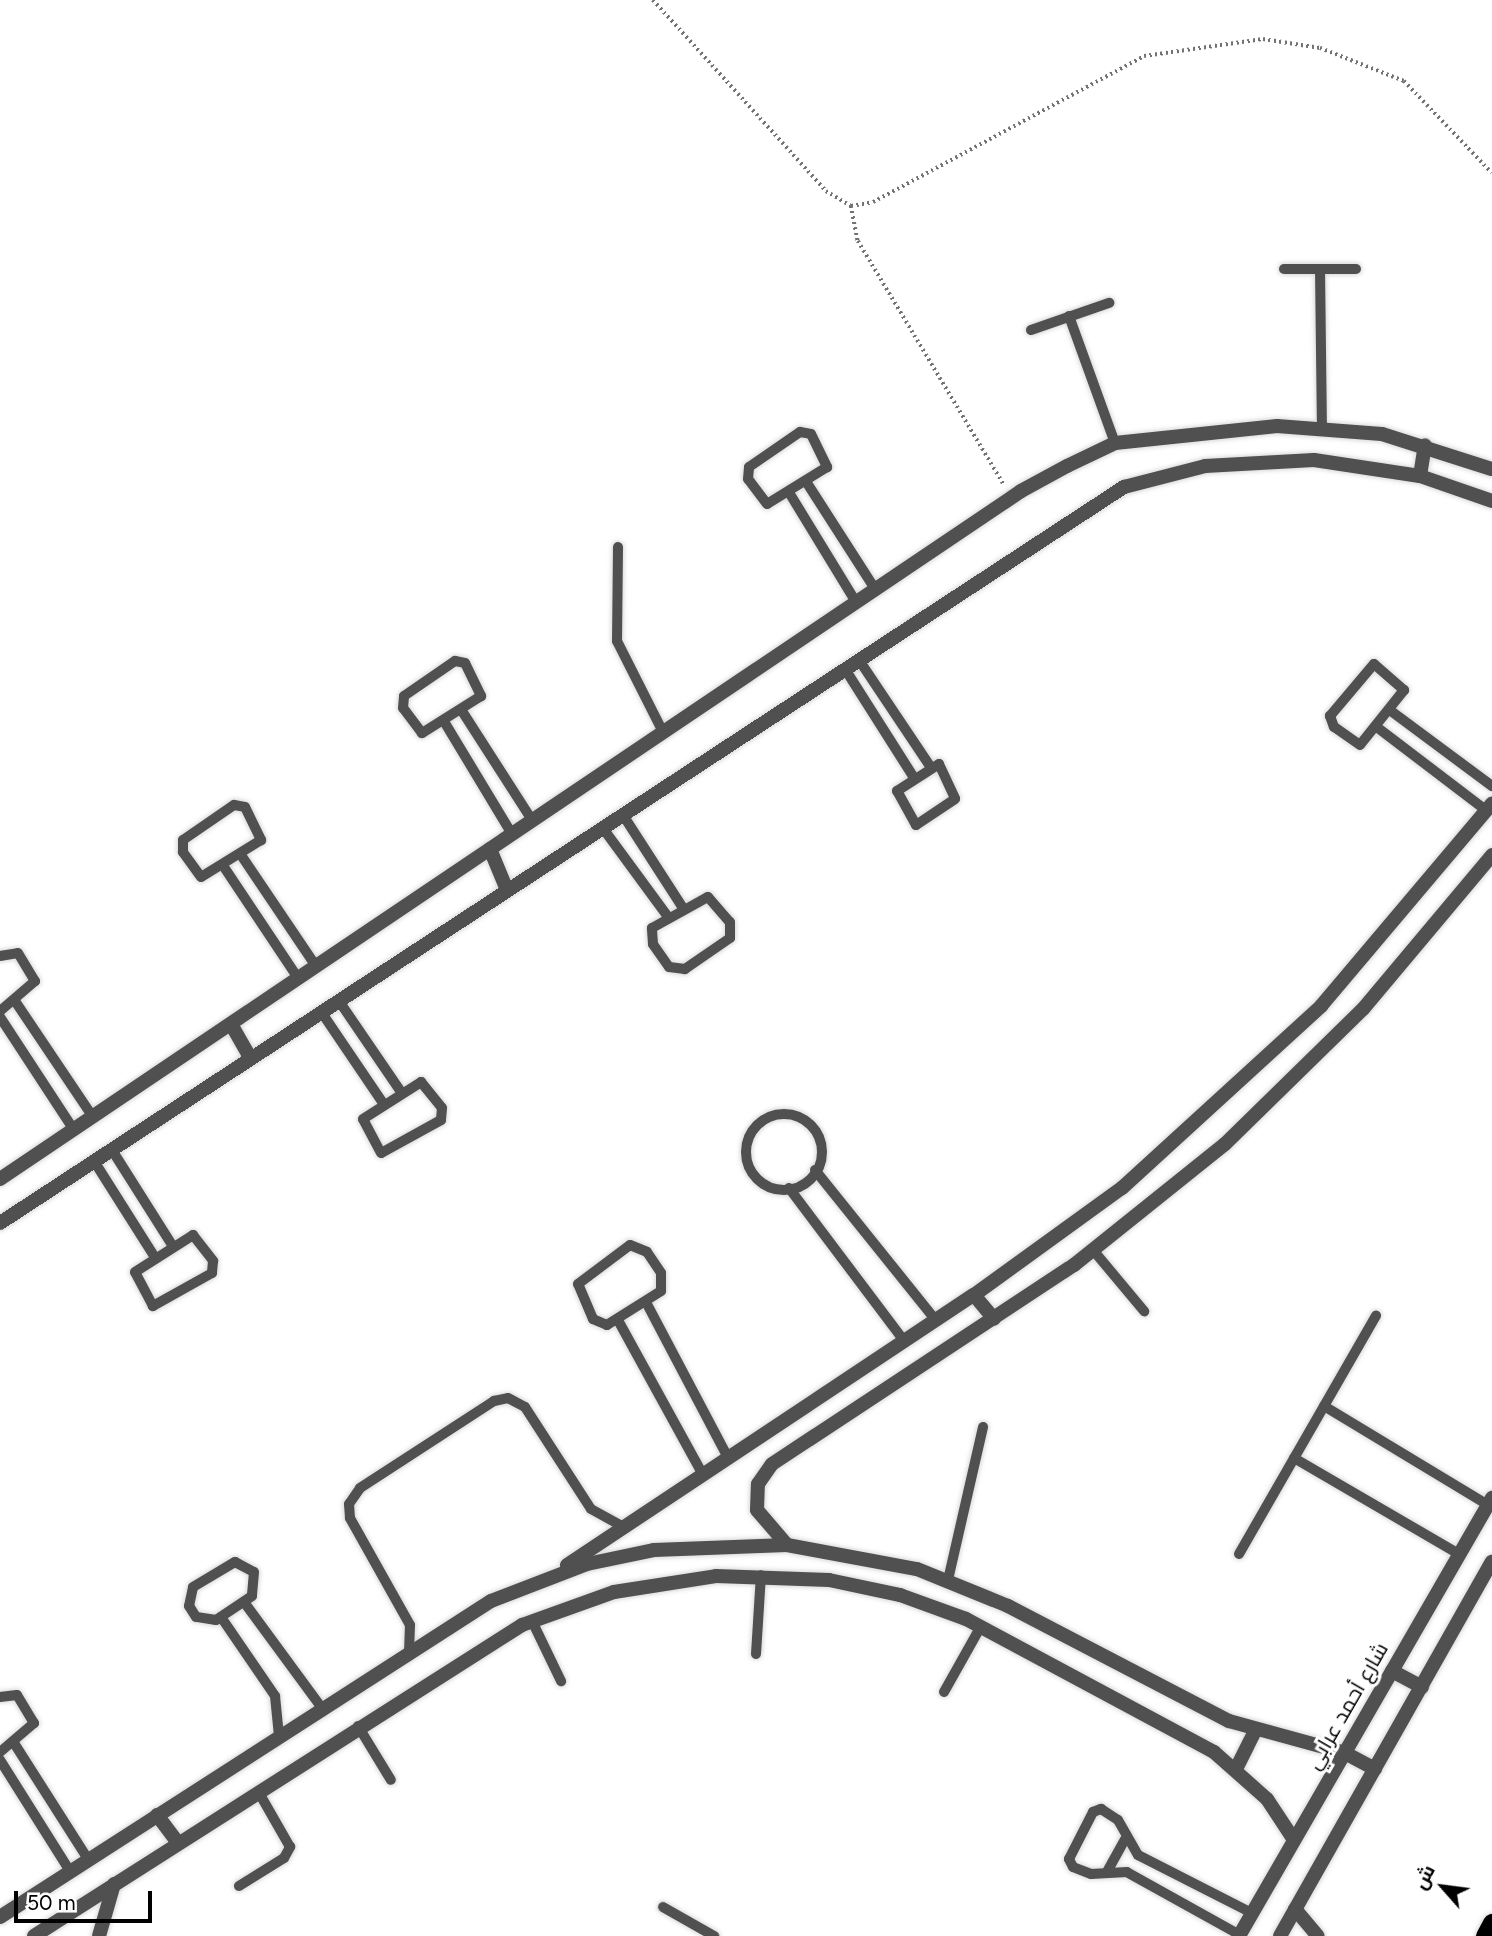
<!DOCTYPE html>
<html>
<head>
<meta charset="utf-8">
<style>
	body { margin:0 }
	#map { position:relative; width:1492px; height:1936px; overflow:hidden; background:#fff; font-family:Figtree,Cairo,sans-serif }
	div>[style] { position:absolute }
	.path>* { height:3.5px; margin-top:-1.75px; transform-origin:0; background:repeating-linear-gradient(90deg,#727272 0 2px,transparent 0 5.5px) }
	.roads { filter:drop-shadow(0 0 2px #dbdbdb) drop-shadow(0 0 2px #dbdbdb) }
	.service>* { height:10px; margin:-5px; padding:0 5px; transform-origin:5px; border-radius:5px; background:#505050 }
	.service>.ring { margin:-5px; padding:0; box-sizing:content-box; background:none; border:10px solid #505050; border-radius:50% }
	.minor>* { height:14px; margin:-7px; padding:0 7px; transform-origin:7px; border-radius:7px; background:#505050 }
	.trunk>* { height:19px; margin:-9.5px; padding:0 9.5px; transform-origin:9.5px; border-radius:9.5px; background:#000 }
	span { translate:-50% -50%; white-space:nowrap; text-align:center; line-height:1.15; -webkit-text-stroke:6px #fff; paint-order:stroke }
	.street-label { font-size:21px; color:#000 }
	.north { position:absolute; left:1408px; top:1852px; width:70px; height:70px; -webkit-text-stroke:5px #fff; paint-order:stroke; rotate:298deg; font-size:19px; font-weight:700; line-height:28px; text-align:center; color:#000 }
	.north::after { content:''; display:block; margin:auto; width:24px; height:32px; background:#000; clip-path:polygon(50% 0,100% 100%,50% 72%,0 100%) }
	.scale { position:absolute; left:14px; top:1891px; width:138px; height:32px; box-sizing:border-box; border:4px solid #000; border-top:0; padding-left:9px; font-size:21px; line-height:24px; white-space:nowrap; color:#000; -webkit-text-stroke:5px #fff; paint-order:stroke }
</style>
</head>
<body>
<div id="map">
	<div class="path">
		<div style="left:653px;top:0;width:258px;rotate:47.8deg"></div>
		<div style="left:826px;top:191px;width:29px;rotate:31deg"></div>
		<div style="left:851px;top:206px;width:22px;rotate:-10deg"></div>
		<div style="left:873px;top:202px;width:308px;rotate:-28.3deg"></div>
		<div style="left:1144px;top:56px;width:120px;rotate:-8.1deg"></div>
		<div style="left:1263px;top:39px;width:58px;rotate:9deg"></div>
		<div style="left:1320px;top:48px;width:90px;rotate:21.4deg"></div>
		<div style="left:1404px;top:81px;width:127px;rotate:46.3deg"></div>
		<div style="left:851px;top:206px;width:36px;rotate:79deg"></div>
		<div style="left:858px;top:241px;width:284px;rotate:59.1deg"></div>
	</div>
	<div class="roads">
		<div class="service">
			<div style="left:1284px;top:269px;width:72px"></div>
			<div style="left:1320px;top:269px;width:158px;rotate:89.3deg"></div>
			<div style="left:1069px;top:316px;width:135px;rotate:70.1deg"></div>
			<div style="left:1031px;top:330px;width:83px;rotate:-19.1deg"></div>
			<div style="left:800px;top:432px;width:11px;rotate:10deg"></div>
			<div style="left:811px;top:434px;width:37px;rotate:64deg"></div>
			<div style="left:827px;top:467px;width:70px;rotate:148.3deg"></div>
			<div style="left:767px;top:504px;width:31px;rotate:-127deg"></div>
			<div style="left:748px;top:479px;width:12px;rotate:-85deg"></div>
			<div style="left:749px;top:467px;width:62px;rotate:-34.5deg"></div>
			<div style="left:807px;top:483px;width:126px;rotate:57.3deg"></div>
			<div style="left:790px;top:494px;width:127px;rotate:58.6deg"></div>
			<div style="left:618px;top:547px;width:94px;rotate:90.6deg"></div>
			<div style="left:617px;top:641px;width:102px;rotate:63.2deg"></div>
			<div style="left:859px;top:660px;width:128px;rotate:56.2deg"></div>
			<div style="left:455px;top:661px;width:10px;rotate:11deg"></div>
			<div style="left:465px;top:663px;width:37px;rotate:64deg"></div>
			<div style="left:481px;top:696px;width:70px;rotate:147.9deg"></div>
			<div style="left:422px;top:733px;width:31px;rotate:-127deg"></div>
			<div style="left:403px;top:708px;width:12px;rotate:-85deg"></div>
			<div style="left:404px;top:696px;width:62px;rotate:-34.5deg"></div>
			<div style="left:1374px;top:664px;width:40px;rotate:41deg"></div>
			<div style="left:1404px;top:690px;width:70px;rotate:128.7deg"></div>
			<div style="left:1360px;top:745px;width:32px;rotate:-145deg"></div>
			<div style="left:1334px;top:727px;width:12px;rotate:-110deg"></div>
			<div style="left:1330px;top:716px;width:68px;rotate:-49.8deg"></div>
			<div style="left:845px;top:669px;width:127px;rotate:57.6deg"></div>
			<div style="left:462px;top:711px;width:130px;rotate:57.3deg"></div>
			<div style="left:1391px;top:711px;width:126px;rotate:36.6deg"></div>
			<div style="left:445px;top:723px;width:130px;rotate:58.9deg"></div>
			<div style="left:1378px;top:728px;width:137px;rotate:37.3deg"></div>
			<div style="left:939px;top:764px;width:38px;rotate:65deg"></div>
			<div style="left:955px;top:799px;width:47px;rotate:146.3deg"></div>
			<div style="left:916px;top:825px;width:39px;rotate:-119deg"></div>
			<div style="left:897px;top:791px;width:50px;rotate:-32.7deg"></div>
			<div style="left:234px;top:805px;width:11px;rotate:10deg"></div>
			<div style="left:245px;top:807px;width:37px;rotate:64deg"></div>
			<div style="left:261px;top:840px;width:70px;rotate:148.3deg"></div>
			<div style="left:201px;top:877px;width:31px;rotate:-126deg"></div>
			<div style="left:183px;top:852px;width:12px;rotate:-90deg"></div>
			<div style="left:183px;top:840px;width:62px;rotate:-34.5deg"></div>
			<div style="left:623px;top:815px;width:111px;rotate:57.2deg"></div>
			<div style="left:602px;top:827px;width:112px;rotate:53.7deg"></div>
			<div style="left:241px;top:855px;width:134px;rotate:56deg"></div>
			<div style="left:224px;top:867px;width:133px;rotate:56.3deg"></div>
			<div style="left:708px;top:897px;width:33px;rotate:49deg"></div>
			<div style="left:730px;top:922px;width:16px;rotate:90deg"></div>
			<div style="left:730px;top:938px;width:55px;rotate:145.4deg"></div>
			<div style="left:685px;top:969px;width:16px;rotate:-173deg"></div>
			<div style="left:669px;top:967px;width:28px;rotate:-125deg"></div>
			<div style="left:653px;top:944px;width:16px;rotate:-94deg"></div>
			<div style="left:652px;top:928px;width:64px;rotate:-29deg"></div>
			<div style="left:0;top:956px;width:18px;rotate:-9deg"></div>
			<div style="left:18px;top:953px;width:33px;rotate:59deg"></div>
			<div style="left:35px;top:981px;width:46px;rotate:139.4deg"></div>
			<div style="left:15px;top:1001px;width:140px;rotate:56.1deg"></div>
			<div style="left:339px;top:1001px;width:110px;rotate:55.7deg"></div>
			<div style="left:322px;top:1013px;width:109px;rotate:55.9deg"></div>
			<div style="left:0;top:1017px;width:135px;rotate:56.8deg"></div>
			<div style="left:421px;top:1082px;width:33px;rotate:51deg"></div>
			<div style="left:442px;top:1108px;width:12px;rotate:95deg"></div>
			<div style="left:441px;top:1120px;width:68px;rotate:151.2deg"></div>
			<div style="left:381px;top:1153px;width:38px;rotate:-118deg"></div>
			<div style="left:363px;top:1119px;width:69px;rotate:-32.5deg"></div>
			<div class="ring" style="left:746px;top:1114px;width:66px;height:66px"></div>
			<div style="left:112px;top:1150px;width:112px;rotate:57.7deg"></div>
			<div style="left:94px;top:1161px;width:112px;rotate:57.7deg"></div>
			<div style="left:815px;top:1170px;width:191px;rotate:51.2deg"></div>
			<div style="left:789px;top:1188px;width:193px;rotate:53deg"></div>
			<div style="left:193px;top:1235px;width:33px;rotate:52deg"></div>
			<div style="left:213px;top:1261px;width:12px;rotate:95deg"></div>
			<div style="left:212px;top:1273px;width:68px;rotate:150.8deg"></div>
			<div style="left:153px;top:1306px;width:38px;rotate:-118deg"></div>
			<div style="left:135px;top:1272px;width:69px;rotate:-32.5deg"></div>
			<div style="left:630px;top:1245px;width:18px;rotate:22deg"></div>
			<div style="left:647px;top:1252px;width:25px;rotate:56deg"></div>
			<div style="left:661px;top:1273px;width:18px;rotate:90deg"></div>
			<div style="left:661px;top:1291px;width:64px;rotate:147.8deg"></div>
			<div style="left:607px;top:1325px;width:15px;rotate:-157deg"></div>
			<div style="left:593px;top:1319px;width:38px;rotate:-113deg"></div>
			<div style="left:578px;top:1284px;width:65px;rotate:-36.9deg"></div>
			<div style="left:1093px;top:1250px;width:80px;rotate:50.1deg"></div>
			<div style="left:647px;top:1304px;width:172px;rotate:62.2deg"></div>
			<div style="left:619px;top:1322px;width:172px;rotate:61.2deg"></div>
			<div style="left:1324px;top:1406px;width:192px;rotate:31.1deg"></div>
			<div style="left:1294px;top:1458px;width:191px;rotate:30.2deg"></div>
			<div style="left:1239px;top:1554px;width:275px;rotate:-60.1deg"></div>
			<div style="left:235px;top:1562px;width:21px;rotate:28deg"></div>
			<div style="left:254px;top:1572px;width:24px;rotate:95deg"></div>
			<div style="left:252px;top:1596px;width:43px;rotate:146.3deg"></div>
			<div style="left:216px;top:1620px;width:20px;rotate:-171deg"></div>
			<div style="left:196px;top:1617px;width:13px;rotate:-122deg"></div>
			<div style="left:189px;top:1606px;width:19px;rotate:-78deg"></div>
			<div style="left:193px;top:1587px;width:49px;rotate:-30.8deg"></div>
			<div style="left:948px;top:1580px;width:157px;rotate:-77.1deg"></div>
			<div style="left:244px;top:1602px;width:132px;rotate:53.7deg"></div>
			<div style="left:221px;top:1617px;width:96px;rotate:55.6deg"></div>
			<div style="left:275px;top:1696px;width:40px;rotate:84.3deg"></div>
			<div style="left:532px;top:1621px;width:67px;rotate:64.2deg"></div>
			<div style="left:409px;top:1653px;width:28px;rotate:-88deg"></div>
			<div style="left:410px;top:1625px;width:123px;rotate:-119.3deg"></div>
			<div style="left:350px;top:1518px;width:14px;rotate:-94deg"></div>
			<div style="left:349px;top:1504px;width:19px;rotate:-55deg"></div>
			<div style="left:360px;top:1488px;width:160px;rotate:-33deg"></div>
			<div style="left:494px;top:1401px;width:14px;rotate:-12deg"></div>
			<div style="left:508px;top:1398px;width:19px;rotate:28deg"></div>
			<div style="left:525px;top:1407px;width:121px;rotate:57.1deg"></div>
			<div style="left:591px;top:1509px;width:35px;rotate:29deg"></div>
			<div style="left:756px;top:1654px;width:79px;rotate:-86.4deg"></div>
			<div style="left:944px;top:1692px;width:76px;rotate:-60.7deg"></div>
			<div style="left:0;top:1697px;width:17px;rotate:-7deg"></div>
			<div style="left:17px;top:1695px;width:33px;rotate:59deg"></div>
			<div style="left:34px;top:1723px;width:45px;rotate:139.5deg"></div>
			<div style="left:358px;top:1726px;width:63px;rotate:58.6deg"></div>
			<div style="left:14px;top:1743px;width:138px;rotate:57.5deg"></div>
			<div style="left:0;top:1760px;width:131px;rotate:57.8deg"></div>
			<div style="left:1108px;top:1870px;width:35px;rotate:-61deg"></div>
			<div style="left:239px;top:1886px;width:53px;rotate:-31.9deg"></div>
			<div style="left:284px;top:1858px;width:13px;rotate:-61deg"></div>
			<div style="left:290px;top:1847px;width:64px;rotate:-119.7deg"></div>
			<div style="left:663px;top:1907px;width:59px;rotate:29.6deg"></div>
			<div style="left:1240px;top:1935px;width:129px;rotate:-150.9deg"></div>
			<div style="left:1127px;top:1872px;width:36px;rotate:177deg"></div>
			<div style="left:1091px;top:1874px;width:19px;rotate:-159deg"></div>
			<div style="left:1073px;top:1867px;width:9px;rotate:-117deg"></div>
			<div style="left:1069px;top:1859px;width:53px;rotate:-62.9deg"></div>
			<div style="left:1093px;top:1812px;width:9px;rotate:-21deg"></div>
			<div style="left:1101px;top:1809px;width:20px;rotate:33deg"></div>
			<div style="left:1118px;top:1820px;width:40px;rotate:60.3deg"></div>
			<div style="left:1138px;top:1855px;width:128px;rotate:27deg"></div>
		</div>
		<div class="minor">
			<div style="left:1420px;top:476px;width:31px;rotate:-81deg"></div>
			<div style="left:490px;top:849px;width:44px;rotate:67.5deg"></div>
			<div style="left:231px;top:1024px;width:40px;rotate:60.3deg"></div>
			<div style="left:0;top:1179px;width:1231px;rotate:-33.97deg"></div>
			<div style="left:1021px;top:491px;width:52px;rotate:-28.5deg"></div>
			<div style="left:1067px;top:466px;width:53px;rotate:-25.6deg"></div>
			<div style="left:1115px;top:443px;width:163px;rotate:-6deg"></div>
			<div style="left:1277px;top:426px;width:105px;rotate:4.4deg"></div>
			<div style="left:1382px;top:434px;width:115px;rotate:17.7deg"></div>
			<div style="left:0;top:1223px;width:1344px;rotate:-33.22deg"></div>
			<div style="left:1124px;top:487px;width:84px;rotate:-14.5deg"></div>
			<div style="left:1205px;top:466px;width:109px;rotate:-3.2deg"></div>
			<div style="left:1314px;top:460px;width:107px;rotate:8.6deg"></div>
			<div style="left:1420px;top:476px;width:76px;rotate:19.1deg"></div>
			<div style="left:974px;top:1295px;width:31px;rotate:50deg"></div>
			<div style="left:787px;top:1545px;width:46px;rotate:-130.6deg"></div>
			<div style="left:757px;top:1510px;width:26px;rotate:-88deg"></div>
			<div style="left:758px;top:1484px;width:24px;rotate:-55deg"></div>
			<div style="left:772px;top:1464px;width:362px;rotate:-33.4deg"></div>
			<div style="left:1074px;top:1265px;width:193px;rotate:-38.7deg"></div>
			<div style="left:1225px;top:1144px;width:193px;rotate:-44.4deg"></div>
			<div style="left:1363px;top:1009px;width:201px;rotate:-50deg"></div>
			<div style="left:567px;top:1565px;width:488px;rotate:-33.6deg"></div>
			<div style="left:974px;top:1295px;width:183px;rotate:-35.9deg"></div>
			<div style="left:1122px;top:1188px;width:270px;rotate:-42.4deg"></div>
			<div style="left:1321px;top:1006px;width:265px;rotate:-49.8deg"></div>
			<div style="left:1392px;top:1671px;width:34px;rotate:28deg"></div>
			<div style="left:1236px;top:1769px;width:42px;rotate:-63.4deg"></div>
			<div style="left:157px;top:1815px;width:35px;rotate:53deg"></div>
			<div style="left:1295px;top:1909px;width:35px;rotate:50deg"></div>
			<div style="left:0;top:1917px;width:584px;rotate:-32.76deg"></div>
			<div style="left:491px;top:1601px;width:103px;rotate:-21.1deg"></div>
			<div style="left:587px;top:1564px;width:68px;rotate:-11.8deg"></div>
			<div style="left:654px;top:1550px;width:133px;rotate:-2.2deg"></div>
			<div style="left:787px;top:1545px;width:132px;rotate:10.5deg"></div>
			<div style="left:917px;top:1569px;width:98px;rotate:22.1deg"></div>
			<div style="left:1008px;top:1606px;width:249px;rotate:27.5deg"></div>
			<div style="left:1229px;top:1721px;width:120px;rotate:15.4deg"></div>
			<div style="left:1345px;top:1753px;width:34px;rotate:28deg"></div>
			<div style="left:34px;top:1936px;width:579px;rotate:-32.51deg"></div>
			<div style="left:522px;top:1625px;width:98px;rotate:-19.7deg"></div>
			<div style="left:614px;top:1592px;width:103px;rotate:-8.9deg"></div>
			<div style="left:716px;top:1576px;width:113px;rotate:2deg"></div>
			<div style="left:829px;top:1580px;width:73px;rotate:11.9deg"></div>
			<div style="left:900px;top:1595px;width:70px;rotate:20deg"></div>
			<div style="left:966px;top:1619px;width:281px;rotate:28.2deg"></div>
			<div style="left:1214px;top:1752px;width:71px;rotate:41.6deg"></div>
			<div style="left:1267px;top:1799px;width:49px;rotate:56.6deg"></div>
			<div style="left:99px;top:1936px;width:54px;rotate:-73.9deg"></div>
			<div style="left:1239px;top:1936px;width:506px;rotate:-59.99deg"></div>
			<div style="left:1280px;top:1936px;width:430px;rotate:-60.5deg"></div>
		</div>
		<div class="trunk">
			<div style="left:1485px;top:1936px;width:15px;rotate:-62deg"></div>
		</div>
	</div>
	<div class="street-label">
		<span style="left:1347px;top:1706px;rotate:-60deg">شارع أحمد عرابي</span>
	</div>
	<div class="north">ش</div>
	<div class="scale">50 m</div>
</div>
</body>
</html>
